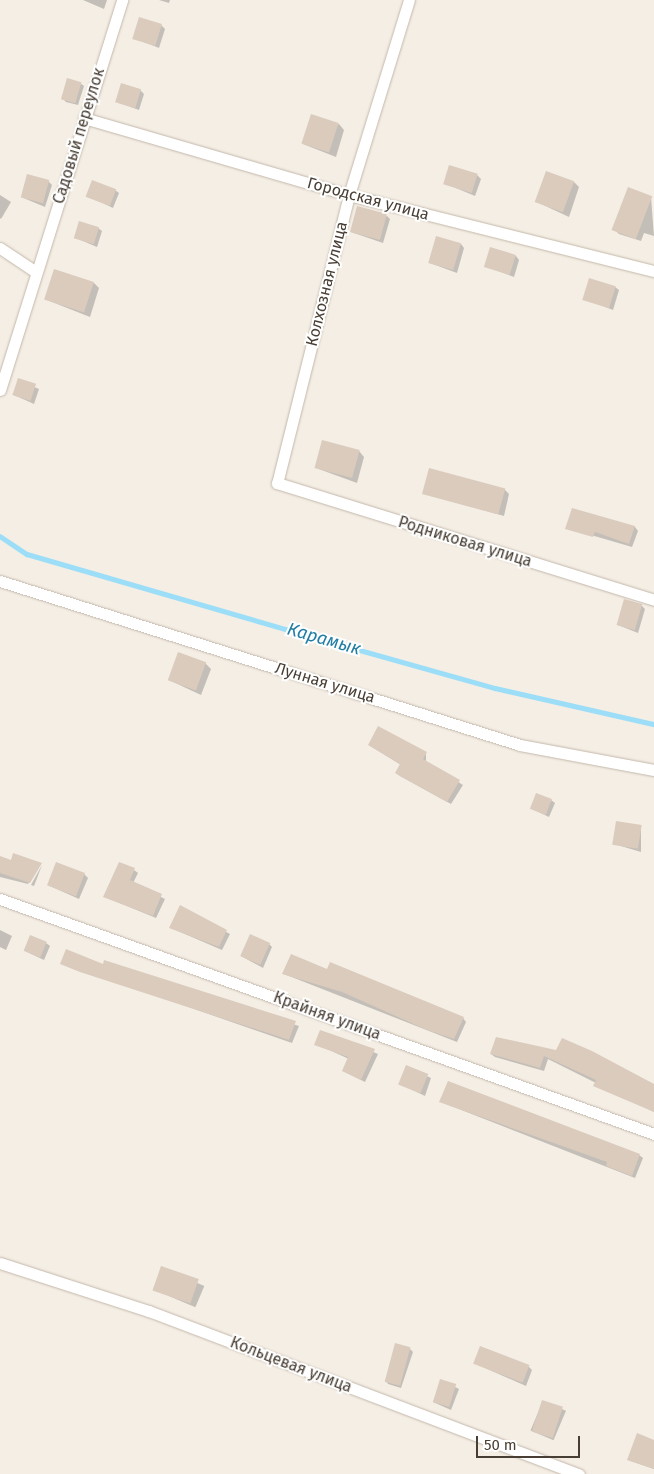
<!DOCTYPE html>
<html>
<head>
<meta charset="utf-8">
<style>
	body { margin:0 }
	#map { position:relative; width:654px; height:1474px; overflow:hidden; background:#f4eee5; font-family:"Fira Sans",sans-serif }
	div>[style] { position:absolute }
	.shadow>* { inset:0; background:#0003; transform-origin:0 0 }
	.stream>* { height:4.5px; margin:-2.25px; padding:0 2.25px; transform-origin:2.25px; border-radius:2.25px; background:#9cddf7 }
	.building>* { inset:0; background:#dacbbd; transform-origin:0 0 }
	.roads { filter:drop-shadow(0 0 1px #c4b7aa) drop-shadow(0 0 1px #c4b7aa) }
	.minor>* { height:11px; margin:-5.5px; padding:0 5.5px; transform-origin:5.5px; border-radius:5.5px; background:#fff }
	span { translate:-50% -50%; white-space:nowrap; text-align:center; line-height:1.15; -webkit-text-stroke:4px #fff; paint-order:stroke }
	.street-label { font-size:16px; color:#483e34 }
	.water-label { font-size:18px; color:#207da4; font-style:italic }
	.scale { position:absolute; left:476px; top:1436px; width:104px; height:22px; box-sizing:border-box; border:2px solid #483e34; border-top:0; padding-left:6px; font-size:15px; line-height:18px; white-space:nowrap; color:#483e34; -webkit-text-stroke:4px #fff; paint-order:stroke }
</style>
</head>
<body>
<div id="map">
	<div class="shadow">
		<div style="clip-path:polygon(83px 0,107px 0,104px 9px)"></div>
		<div style="clip-path:polygon(159px 0,170px 0,169px 3px)"></div>
		<div style="clip-path:polygon(161px 25px,165px 29px,159px 48px,134px 38px)"></div>
		<div style="clip-path:polygon(80px 83px,84px 86px,78px 105px,66px 102px,62px 98px)"></div>
		<div style="clip-path:polygon(140px 90px,144px 94px,139px 110px,117px 102px)"></div>
		<div style="clip-path:polygon(339px 124px,344px 130px,336px 157px,303px 144px)"></div>
		<div style="clip-path:polygon(477px 175px,481px 179px,475px 196px,444px 183px)"></div>
		<div style="clip-path:polygon(48px 181px,52px 185px,45px 207px,21px 197px)"></div>
		<div style="clip-path:polygon(574px 182px,579px 187px,569px 217px,537px 202px)"></div>
		<div style="clip-path:polygon(115px 190px,119px 193px,113px 208px,88px 196px)"></div>
		<div style="clip-path:polygon(0 195px,11px 202px,1px 219px,0 218px)"></div>
		<div style="clip-path:polygon(651px 197px,654px 236px,644px 233px,641px 241px,619px 234px,614px 229px)"></div>
		<div style="clip-path:polygon(387px 216px,390px 219px,383px 243px,351px 232px)"></div>
		<div style="clip-path:polygon(98px 228px,102px 231px,97px 247px,76px 238px)"></div>
		<div style="clip-path:polygon(461px 244px,464px 248px,457px 273px,430px 263px)"></div>
		<div style="clip-path:polygon(516px 256px,519px 260px,514px 277px,486px 266px)"></div>
		<div style="clip-path:polygon(94px 283px,99px 288px,90px 317px,47px 300px)"></div>
		<div style="clip-path:polygon(615px 287px,619px 290px,613px 310px,585px 299px)"></div>
		<div style="clip-path:polygon(18px 380px,39px 389px,34px 404px,14px 395px)"></div>
		<div style="clip-path:polygon(359px 451px,364px 457px,357px 483px,316px 468px)"></div>
		<div style="clip-path:polygon(505px 490px,509px 494px,504px 516px,423px 493px)"></div>
		<div style="clip-path:polygon(635px 527px,638px 531px,632px 547px,567px 528px)"></div>
		<div style="clip-path:polygon(641px 605px,645px 609px,638px 633px,618px 625px)"></div>
		<div style="clip-path:polygon(205px 663px,211px 669px,201px 695px,169px 680px)"></div>
		<div style="clip-path:polygon(369px 745px,426px 753px,426px 762px,463px 785px,451px 804px,400px 776px,396px 773px,401px 765px)"></div>
		<div style="clip-path:polygon(551px 800px,555px 803px,549px 817px,532px 809px)"></div>
		<div style="clip-path:polygon(641px 826px,641px 852px,614px 844px)"></div>
		<div style="clip-path:polygon(0 857px,12px 861px,40px 864px,28px 884px,0 877px)"></div>
		<div style="clip-path:polygon(42px 865px,34px 886px,31px 885px)"></div>
		<div style="clip-path:polygon(134px 870px,138px 873px,133px 883px,165px 899px,156px 918px,105px 897px)"></div>
		<div style="clip-path:polygon(84px 874px,88px 878px,79px 899px,50px 886px)"></div>
		<div style="clip-path:polygon(181px 907px,230px 934px,222px 950px,171px 928px)"></div>
		<div style="clip-path:polygon(0 930px,12px 936px,6px 950px,0 947px)"></div>
		<div style="clip-path:polygon(46px 943px,50px 946px,44px 960px,25px 951px)"></div>
		<div style="clip-path:polygon(269px 944px,272px 947px,263px 968px,241px 956px)"></div>
		<div style="clip-path:polygon(62px 963px,103px 966px,299px 1026px,292px 1043px)"></div>
		<div style="clip-path:polygon(328px 971px,463px 1018px,466px 1022px,457px 1042px,284px 974px)"></div>
		<div style="clip-path:polygon(321px 1031px,378px 1054px,365px 1082px,343px 1071px,349px 1059px,316px 1044px)"></div>
		<div style="clip-path:polygon(497px 1038px,654px 1085px,654px 1112px,548px 1059px,544px 1071px,495px 1057px,491px 1054px)"></div>
		<div style="clip-path:polygon(406px 1067px,431px 1078px,425px 1096px,400px 1084px)"></div>
		<div style="clip-path:polygon(441px 1102px,639px 1155px,643px 1158px,635px 1178px)"></div>
		<div style="left:162px;top:1268px;width:46px;height:23px;rotate:23deg"></div>
		<div style="clip-path:polygon(409px 1348px,413px 1352px,401px 1388px,388px 1384px,385px 1380px)"></div>
		<div style="clip-path:polygon(476px 1364px,528px 1366px,532px 1370px,526px 1386px)"></div>
		<div style="clip-path:polygon(441px 1380px,459px 1389px,451px 1410px,433px 1402px)"></div>
		<div style="left:543px;top:1401px;width:25px;height:32px;rotate:23deg"></div>
		<div style="clip-path:polygon(654px 1442px,654px 1469px,628px 1460px)"></div>
	</div>
	<div class="stream">
		<div style="left:0;top:536px;width:32px;rotate:34deg"></div>
		<div style="left:27px;top:554px;width:269px;rotate:16.2deg"></div>
		<div style="left:285px;top:629px;width:218px;rotate:15.7deg"></div>
		<div style="left:495px;top:688px;width:163px;rotate:12.8deg"></div>
	</div>
	<div class="building">
		<div style="left:139px;top:17px;width:24px;height:23px;rotate:17deg"></div>
		<div style="left:67px;top:78px;width:15px;height:22px;rotate:16deg"></div>
		<div style="left:121px;top:83px;width:21px;height:20px;rotate:17deg"></div>
		<div style="left:311px;top:114px;width:29px;height:31px;rotate:18deg"></div>
		<div style="left:449px;top:165px;width:30px;height:20px;rotate:17deg"></div>
		<div style="left:546px;top:171px;width:30px;height:33px;rotate:20deg"></div>
		<div style="left:27px;top:174px;width:23px;height:24px;rotate:15deg"></div>
		<div style="left:92px;top:180px;width:26px;height:18px;rotate:21deg"></div>
		<div style="left:628px;top:187px;width:26px;height:46px;rotate:21deg"></div>
		<div style="left:357px;top:206px;width:31px;height:27px;rotate:15deg"></div>
		<div style="left:79px;top:221px;width:21px;height:18px;rotate:17deg"></div>
		<div style="left:436px;top:236px;width:26px;height:28px;rotate:16deg"></div>
		<div style="left:490px;top:247px;width:27px;height:21px;rotate:17deg"></div>
		<div style="left:54px;top:269px;width:42px;height:32px;rotate:18deg"></div>
		<div style="left:589px;top:278px;width:28px;height:23px;rotate:17deg"></div>
		<div style="left:18px;top:378px;width:19px;height:18px;rotate:18deg"></div>
		<div style="left:322px;top:440px;width:39px;height:29px;rotate:15deg"></div>
		<div style="left:429px;top:468px;width:79px;height:27px;rotate:15deg"></div>
		<div style="clip-path:polygon(572px 508px,635px 526px,629px 544px,595px 532px,593px 537px,565px 529px)"></div>
		<div style="left:624px;top:599px;width:19px;height:27px;rotate:16deg"></div>
		<div style="left:178px;top:652px;width:30px;height:30px;rotate:20deg"></div>
		<div style="clip-path:polygon(378px 726px,427px 752px,423px 759px,460px 780px,447px 802px,395px 773px,400px 764px,368px 745px)"></div>
		<div style="left:536px;top:793px;width:17px;height:17px;rotate:21deg"></div>
		<div style="left:616px;top:821px;width:26px;height:24px;rotate:9deg"></div>
		<div style="clip-path:polygon(13px 853px,42px 863px,30px 883px,0 873px,0 856px,11px 860px)"></div>
		<div style="left:56px;top:862px;width:31px;height:25px;rotate:21deg"></div>
		<div style="clip-path:polygon(119px 862px,135px 868px,130px 880px,162px 894px,153px 916px,103px 897px)"></div>
		<div style="clip-path:polygon(180px 905px,227px 930px,219px 947px,169px 928px)"></div>
		<div style="left:250px;top:934px;width:22px;height:24px;rotate:24deg"></div>
		<div style="left:30px;top:935px;width:18px;height:17px;rotate:22deg"></div>
		<div style="clip-path:polygon(66px 949px,103px 964px,104px 960px,296px 1021px,289px 1040px,80px 972px,60px 964px)"></div>
		<div style="clip-path:polygon(291px 954px,327px 969px,330px 962px,464px 1017px,454px 1039px,427px 1030px,342px 992px,282px 974px)"></div>
		<div style="clip-path:polygon(320px 1030px,375px 1049px,361px 1080px,342px 1071px,348px 1057px,314px 1045px)"></div>
		<div style="clip-path:polygon(496px 1037px,556px 1050px,562px 1038px,592px 1051px,654px 1084px,654px 1112px,593px 1086px,596px 1080px,544px 1056px,540px 1068px,490px 1054px)"></div>
		<div style="left:406px;top:1065px;width:24px;height:21px;rotate:22deg"></div>
		<div style="clip-path:polygon(448px 1081px,640px 1154px,632px 1176px,606px 1166px,607px 1162px,439px 1102px)"></div>
		<div style="left:161px;top:1266px;width:40px;height:26px;rotate:19deg"></div>
		<div style="left:395px;top:1343px;width:16px;height:40px;rotate:15deg"></div>
		<div style="left:480px;top:1346px;width:53px;height:19px;rotate:21deg"></div>
		<div style="left:440px;top:1379px;width:17px;height:24px;rotate:17deg"></div>
		<div style="left:542px;top:1400px;width:22px;height:33px;rotate:18deg"></div>
		<div style="clip-path:polygon(637px 1433px,654px 1440px,654px 1469px,627px 1460px)"></div>
	</div>
	<div class="roads">
		<div class="minor">
			<div style="left:409px;top:0;width:204px;rotate:107.1deg"></div>
			<div style="left:349px;top:195px;width:297px;rotate:104deg"></div>
			<div style="left:277px;top:483px;width:395px;rotate:17.2deg"></div>
			<div style="left:84px;top:118px;width:276px;rotate:16.2deg"></div>
			<div style="left:349px;top:195px;width:314px;rotate:14deg"></div>
			<div style="left:0;top:248px;width:43px;rotate:33.7deg"></div>
			<div style="left:0;top:390px;width:409px;rotate:-72.6deg"></div>
			<div style="left:0;top:581px;width:545px;rotate:17.5deg"></div>
			<div style="left:520px;top:745px;width:136px;rotate:10.6deg"></div>
			<div style="left:0;top:899px;width:695px;rotate:19.76deg"></div>
			<div style="left:0;top:1263px;width:157px;rotate:17.9deg"></div>
			<div style="left:149px;top:1311px;width:460px;rotate:20.8deg"></div>
		</div>
	</div>
	<div class="street-label">
		<span style="left:79px;top:136px;rotate:-73deg">Садовый переулок</span>
		<span style="left:368px;top:199px;rotate:15deg">Городская улица</span>
		<span style="left:327px;top:284px;rotate:-76deg">Колхозная улица</span>
		<span style="left:465px;top:542px;rotate:17deg">Родниковая улица</span>
		<span style="left:325px;top:683px;rotate:17deg">Лунная улица</span>
		<span style="left:327px;top:1016px;rotate:20deg">Крайняя улица</span>
		<span style="left:291px;top:1365px;rotate:21deg">Кольцевая улица</span>
	</div>
	<div class="water-label">
		<span style="left:324px;top:639px;rotate:16deg">Карамык</span>
	</div>
	<div class="scale">50 m</div>
</div>
</body>
</html>
